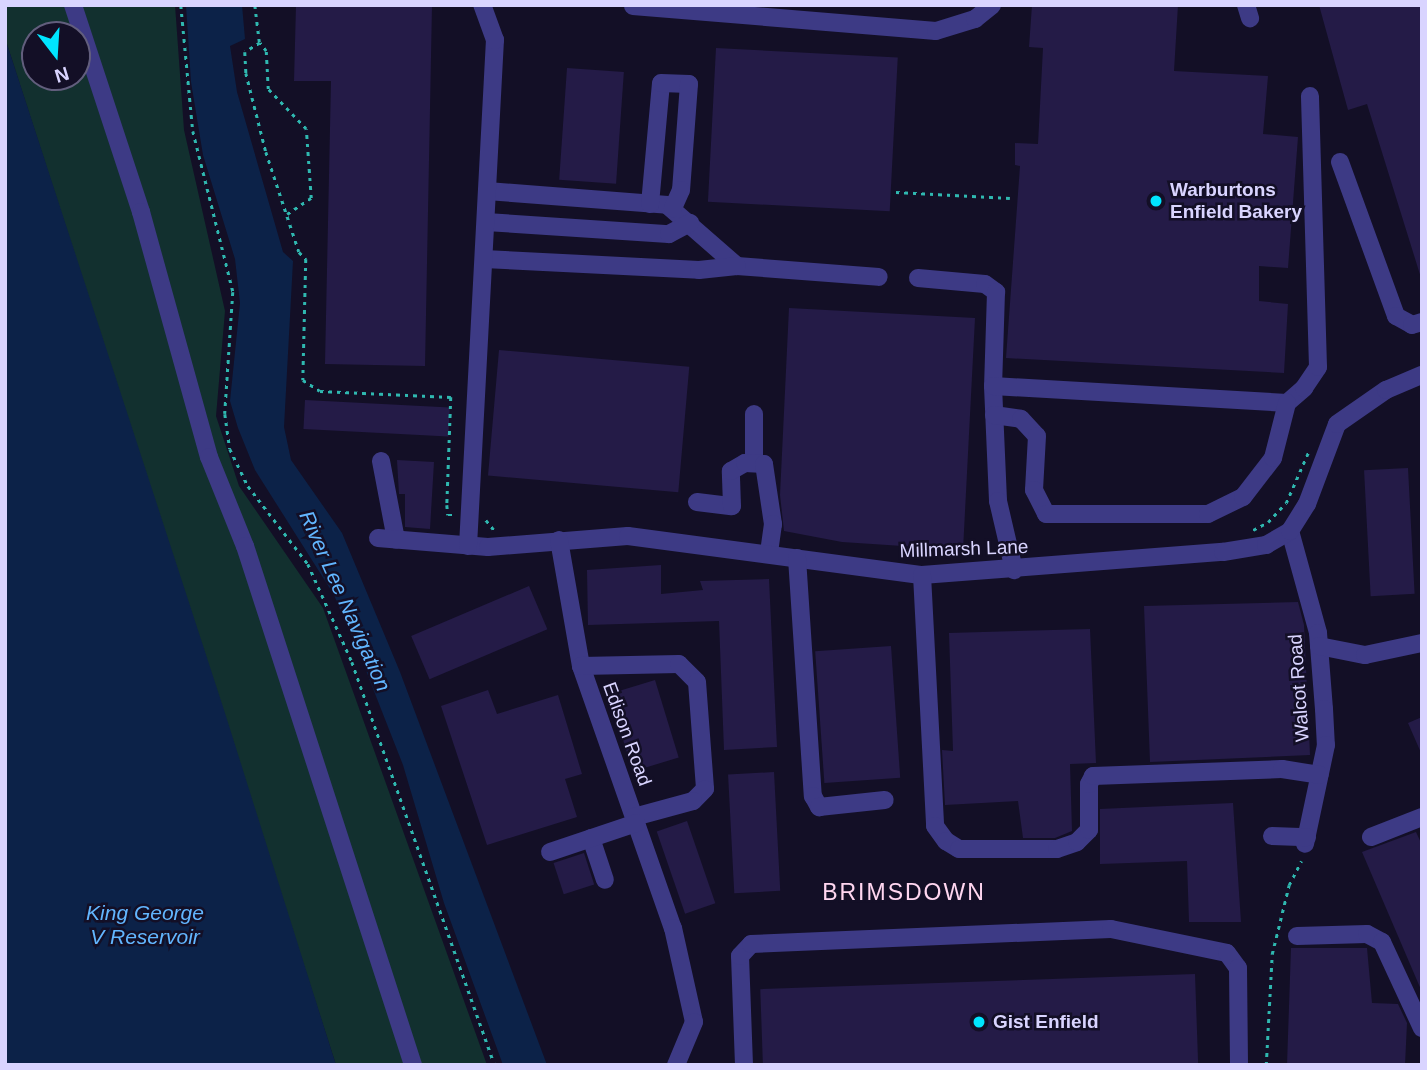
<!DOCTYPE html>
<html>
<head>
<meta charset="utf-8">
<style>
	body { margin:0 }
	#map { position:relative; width:1427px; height:1070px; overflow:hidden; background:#130f26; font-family:Arial,sans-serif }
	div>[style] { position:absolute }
	.green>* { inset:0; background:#12302f }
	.water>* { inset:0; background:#0c2248 }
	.building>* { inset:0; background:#241b47; transform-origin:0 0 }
	.path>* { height:2.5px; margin-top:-1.25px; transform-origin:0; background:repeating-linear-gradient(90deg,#2fb8b0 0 3.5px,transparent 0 8.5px) }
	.minor>* { height:18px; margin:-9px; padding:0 9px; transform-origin:9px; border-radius:9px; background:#3d3a85 }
	.dots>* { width:19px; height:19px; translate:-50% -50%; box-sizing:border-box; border:4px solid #130f26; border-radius:50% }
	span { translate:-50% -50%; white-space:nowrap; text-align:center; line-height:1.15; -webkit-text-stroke:5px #130f26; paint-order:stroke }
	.poi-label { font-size:19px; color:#d9d4ff; font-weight:700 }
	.left { translate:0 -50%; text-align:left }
	.street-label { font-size:19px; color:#d9d4ff }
	.water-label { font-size:21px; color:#62b6ff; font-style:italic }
	.quarter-label { font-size:23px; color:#ffd6f0; letter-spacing:2px }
	.frame { position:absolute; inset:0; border:7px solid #d9d4ff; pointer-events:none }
	.north { position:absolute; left:21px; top:21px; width:70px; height:70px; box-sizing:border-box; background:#130f26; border:2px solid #625e7d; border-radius:50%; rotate:163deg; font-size:19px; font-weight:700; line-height:28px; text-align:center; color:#d9d4ff }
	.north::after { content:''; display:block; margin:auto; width:24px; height:32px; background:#00e5ff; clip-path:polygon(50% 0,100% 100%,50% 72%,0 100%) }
</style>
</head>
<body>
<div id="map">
	<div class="green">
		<div style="clip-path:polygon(evenodd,5px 5px,175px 5px,184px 130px,225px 311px,216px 416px,239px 486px,323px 608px,487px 1065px,336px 1065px,5px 38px,5px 5px,35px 35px,77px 35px,77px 77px,35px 77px,35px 35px)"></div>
	</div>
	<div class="water">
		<div style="clip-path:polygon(186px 5px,242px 5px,245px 39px,230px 46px,237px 92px,283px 252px,293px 261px,284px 427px,291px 460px,342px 533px,400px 672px,547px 1065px,503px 1065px,444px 903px,403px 765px,361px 658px,334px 595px,255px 470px,238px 428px,230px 401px,240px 303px,235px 259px,203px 155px,191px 82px)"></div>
		<div style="clip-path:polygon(5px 38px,224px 710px,336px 1065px,5px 1065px)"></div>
	</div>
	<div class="building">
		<div style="clip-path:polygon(296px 5px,432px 5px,425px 366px,325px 364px,331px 81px,294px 81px)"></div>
		<div style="clip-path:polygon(1032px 5px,1178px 5px,1174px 71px,1268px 76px,1263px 134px,1298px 137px,1288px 268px,1259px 266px,1259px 301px,1288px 304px,1284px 373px,1006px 358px,1020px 166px,1015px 165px,1015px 143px,1038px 144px,1043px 48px,1029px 47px)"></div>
		<div style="clip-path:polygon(1319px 5px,1422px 5px,1422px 281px,1367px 104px,1348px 110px)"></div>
		<div style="left:716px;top:48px;width:182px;height:154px;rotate:3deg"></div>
		<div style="left:567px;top:68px;width:57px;height:112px;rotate:4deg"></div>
		<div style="clip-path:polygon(789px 308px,975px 318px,963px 550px,842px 542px,784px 531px,780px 495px)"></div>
		<div style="left:499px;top:350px;width:191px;height:126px;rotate:5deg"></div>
		<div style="left:305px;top:400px;width:145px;height:29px;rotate:3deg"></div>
		<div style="clip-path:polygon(397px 460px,434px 462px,430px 529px,405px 527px,405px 494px,399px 494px)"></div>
		<div style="left:1408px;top:468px;width:126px;height:44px;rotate:87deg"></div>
		<div style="clip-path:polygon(661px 565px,661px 594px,703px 590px,700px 581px,769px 579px,777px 747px,724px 750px,719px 621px,588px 625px,587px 570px)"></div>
		<div style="left:529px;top:586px;width:47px;height:128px;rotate:67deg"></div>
		<div style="clip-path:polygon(1298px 602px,1304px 625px,1310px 755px,1150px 762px,1144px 606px)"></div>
		<div style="clip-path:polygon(1090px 629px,1096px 763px,1070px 764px,1072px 831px,1055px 838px,1023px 838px,1018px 801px,945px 805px,942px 750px,953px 751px,949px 633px)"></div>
		<div style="left:891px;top:646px;width:132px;height:76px;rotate:86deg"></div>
		<div style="left:655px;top:680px;width:81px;height:48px;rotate:73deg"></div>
		<div style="clip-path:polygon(488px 690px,497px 714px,558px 695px,582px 774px,565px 779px,577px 817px,487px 845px,441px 706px)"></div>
		<div style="clip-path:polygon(1422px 717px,1422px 755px,1408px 723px)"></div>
		<div style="left:774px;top:772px;width:119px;height:46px;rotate:87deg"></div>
		<div style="clip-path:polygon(1233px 803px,1241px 922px,1189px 922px,1187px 861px,1100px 864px,1100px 809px)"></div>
		<div style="left:687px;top:821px;width:87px;height:32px;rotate:71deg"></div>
		<div style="clip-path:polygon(1416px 832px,1422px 845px,1422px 992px,1362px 852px)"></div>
		<div style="left:584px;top:853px;width:33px;height:32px;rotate:72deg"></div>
		<div style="clip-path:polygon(1291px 948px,1367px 948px,1372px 1003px,1398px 1004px,1407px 1023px,1405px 1065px,1287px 1065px)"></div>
		<div style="left:1195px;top:974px;width:91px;height:435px;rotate:88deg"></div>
	</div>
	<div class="path">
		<div style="left:181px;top:5px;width:127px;rotate:84.6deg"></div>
		<div style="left:193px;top:131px;width:166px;rotate:76deg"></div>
		<div style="left:233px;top:292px;width:122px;rotate:93.8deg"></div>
		<div style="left:225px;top:414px;width:35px;rotate:82deg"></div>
		<div style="left:230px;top:449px;width:41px;rotate:64.1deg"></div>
		<div style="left:248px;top:486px;width:98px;rotate:52.4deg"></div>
		<div style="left:308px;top:564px;width:107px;rotate:65.8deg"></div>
		<div style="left:352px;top:662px;width:428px;rotate:70.5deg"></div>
		<div style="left:255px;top:5px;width:38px;rotate:83deg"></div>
		<div style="left:896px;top:192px;width:114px;rotate:3deg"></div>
		<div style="left:287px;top:214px;width:29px;rotate:-34deg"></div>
		<div style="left:311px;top:198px;width:69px;rotate:-94.1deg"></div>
		<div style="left:306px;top:129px;width:55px;rotate:-133.5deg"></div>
		<div style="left:268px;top:89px;width:38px;rotate:-93deg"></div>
		<div style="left:266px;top:51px;width:10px;rotate:-127deg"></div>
		<div style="left:260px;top:43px;width:17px;rotate:149deg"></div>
		<div style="left:245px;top:52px;width:21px;rotate:87deg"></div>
		<div style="left:246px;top:73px;width:81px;rotate:75.8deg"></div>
		<div style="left:266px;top:152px;width:105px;rotate:71.7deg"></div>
		<div style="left:299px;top:252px;width:10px;rotate:45deg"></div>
		<div style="left:306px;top:259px;width:121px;rotate:91.4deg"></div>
		<div style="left:303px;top:380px;width:20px;rotate:33deg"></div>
		<div style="left:320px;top:391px;width:131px;rotate:2.6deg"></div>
		<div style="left:451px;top:397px;width:108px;rotate:92.1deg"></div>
		<div style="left:447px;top:505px;width:10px;rotate:84deg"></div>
		<div style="left:448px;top:515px;width:6px"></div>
		<div style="left:486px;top:520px;width:14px;rotate:51deg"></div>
		<div style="left:1253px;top:530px;width:17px;rotate:-28deg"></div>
		<div style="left:1268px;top:522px;width:26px;rotate:-47deg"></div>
		<div style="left:1286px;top:503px;width:55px;rotate:-66.3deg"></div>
		<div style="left:1266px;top:1065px;width:111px;rotate:-86.9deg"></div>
		<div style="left:1272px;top:954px;width:71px;rotate:-76.2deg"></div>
		<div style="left:1289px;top:885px;width:27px;rotate:-63deg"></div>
	</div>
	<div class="minor">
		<div style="left:73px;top:5px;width:218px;rotate:71.8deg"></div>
		<div style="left:141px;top:212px;width:254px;rotate:74.5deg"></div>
		<div style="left:209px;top:457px;width:96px;rotate:68deg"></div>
		<div style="left:245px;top:546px;width:546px;rotate:72.06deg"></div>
		<div style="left:1246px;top:5px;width:14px;rotate:73deg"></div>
		<div style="left:633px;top:6px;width:304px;rotate:4.7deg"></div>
		<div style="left:936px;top:31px;width:41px;rotate:-17.1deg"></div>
		<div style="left:975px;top:19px;width:22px;rotate:-39deg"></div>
		<div style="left:1340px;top:162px;width:164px;rotate:70deg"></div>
		<div style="left:1396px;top:316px;width:18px;rotate:29deg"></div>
		<div style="left:1412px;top:325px;width:10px;rotate:-17deg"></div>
		<div style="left:487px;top:191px;width:181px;rotate:4.4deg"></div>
		<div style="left:667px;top:205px;width:93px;rotate:41.1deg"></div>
		<div style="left:737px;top:266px;width:142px;rotate:4.4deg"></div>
		<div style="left:650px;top:204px;width:121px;rotate:-84.8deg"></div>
		<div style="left:661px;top:83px;width:28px;rotate:2deg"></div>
		<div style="left:689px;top:84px;width:106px;rotate:94.3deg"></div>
		<div style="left:681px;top:190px;width:20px;rotate:114deg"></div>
		<div style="left:486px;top:222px;width:183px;rotate:3.8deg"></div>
		<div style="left:669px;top:234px;width:24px;rotate:-28deg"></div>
		<div style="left:484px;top:259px;width:215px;rotate:2.9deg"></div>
		<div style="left:699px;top:270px;width:38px;rotate:-6deg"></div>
		<div style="left:918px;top:278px;width:67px;rotate:5.1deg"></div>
		<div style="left:985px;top:284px;width:14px;rotate:36deg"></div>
		<div style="left:996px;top:292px;width:94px;rotate:91.8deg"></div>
		<div style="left:993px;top:386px;width:115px;rotate:87.5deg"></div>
		<div style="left:998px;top:501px;width:71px;rotate:76.9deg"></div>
		<div style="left:993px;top:386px;width:294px;rotate:3.3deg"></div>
		<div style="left:1287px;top:403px;width:23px;rotate:-41deg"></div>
		<div style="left:1304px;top:388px;width:25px;rotate:-56deg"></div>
		<div style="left:1318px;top:367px;width:271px;rotate:-91.7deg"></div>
		<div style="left:994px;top:415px;width:27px;rotate:8deg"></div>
		<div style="left:1021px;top:419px;width:23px;rotate:47deg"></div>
		<div style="left:1037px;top:436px;width:54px;rotate:93.2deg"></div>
		<div style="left:1034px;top:490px;width:27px;rotate:63deg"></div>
		<div style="left:1046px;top:514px;width:162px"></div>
		<div style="left:1208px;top:514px;width:39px;rotate:-26deg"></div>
		<div style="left:1243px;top:497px;width:49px;rotate:-52.4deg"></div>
		<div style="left:1273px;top:458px;width:57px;rotate:-75.7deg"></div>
		<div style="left:381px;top:461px;width:80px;rotate:79.2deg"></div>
		<div style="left:754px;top:463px;width:49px;rotate:-90deg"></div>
		<div style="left:697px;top:502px;width:35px;rotate:7deg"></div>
		<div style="left:732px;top:506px;width:35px;rotate:-92deg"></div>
		<div style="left:731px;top:471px;width:16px;rotate:-30deg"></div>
		<div style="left:745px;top:463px;width:19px;rotate:3deg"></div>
		<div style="left:764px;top:464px;width:61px;rotate:81.5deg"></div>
		<div style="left:773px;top:524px;width:29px;rotate:98deg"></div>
		<div style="left:1290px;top:531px;width:106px;rotate:74.6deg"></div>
		<div style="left:1318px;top:633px;width:76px;rotate:85.5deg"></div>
		<div style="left:1324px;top:709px;width:36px;rotate:87deg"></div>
		<div style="left:1326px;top:745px;width:101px;rotate:102deg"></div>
		<div style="left:378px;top:538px;width:110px;rotate:4.7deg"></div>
		<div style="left:488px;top:547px;width:140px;rotate:-4.5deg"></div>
		<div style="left:628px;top:536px;width:297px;rotate:7.6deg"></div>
		<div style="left:922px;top:575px;width:302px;rotate:-4.4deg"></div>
		<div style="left:1223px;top:552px;width:44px;rotate:-9.2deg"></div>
		<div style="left:1266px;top:545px;width:28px;rotate:-30deg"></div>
		<div style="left:1290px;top:531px;width:32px;rotate:-58deg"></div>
		<div style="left:1307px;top:504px;width:85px;rotate:-69.4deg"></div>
		<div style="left:1337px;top:424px;width:60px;rotate:-34.8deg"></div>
		<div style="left:1386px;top:390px;width:39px;rotate:-23deg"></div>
		<div style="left:559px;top:540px;width:128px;rotate:80.1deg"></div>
		<div style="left:581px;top:666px;width:278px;rotate:70.7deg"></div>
		<div style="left:673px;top:928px;width:96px;rotate:77.4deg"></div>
		<div style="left:694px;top:1022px;width:47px;rotate:112.7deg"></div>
		<div style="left:468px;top:546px;width:507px;rotate:-86.95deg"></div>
		<div style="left:495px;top:40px;width:37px;rotate:-110deg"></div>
		<div style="left:797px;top:558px;width:239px;rotate:86.2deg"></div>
		<div style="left:813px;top:796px;width:13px;rotate:61deg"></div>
		<div style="left:819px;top:807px;width:66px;rotate:-6.1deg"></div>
		<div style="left:922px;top:575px;width:251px;rotate:87deg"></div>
		<div style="left:935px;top:826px;width:19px;rotate:54deg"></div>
		<div style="left:946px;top:841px;width:15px;rotate:32deg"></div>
		<div style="left:959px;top:849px;width:98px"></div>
		<div style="left:1057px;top:849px;width:21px;rotate:-19deg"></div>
		<div style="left:1077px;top:842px;width:17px;rotate:-45deg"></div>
		<div style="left:1089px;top:830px;width:46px;rotate:-90deg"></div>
		<div style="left:1089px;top:784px;width:9px;rotate:-63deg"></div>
		<div style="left:1093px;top:776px;width:189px;rotate:-2.1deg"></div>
		<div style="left:1282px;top:769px;width:38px;rotate:9deg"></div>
		<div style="left:1319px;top:646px;width:47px;rotate:11.1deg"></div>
		<div style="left:1365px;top:655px;width:58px;rotate:-11.9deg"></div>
		<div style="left:581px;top:666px;width:98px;rotate:-1.2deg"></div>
		<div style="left:679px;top:664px;width:25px;rotate:45deg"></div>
		<div style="left:697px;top:682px;width:107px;rotate:85.7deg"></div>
		<div style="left:705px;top:789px;width:17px;rotate:135deg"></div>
		<div style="left:693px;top:801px;width:61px;rotate:164.8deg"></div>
		<div style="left:1272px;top:836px;width:35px;rotate:2deg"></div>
		<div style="left:1371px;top:837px;width:55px;rotate:-21.4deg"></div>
		<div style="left:591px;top:838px;width:44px;rotate:71.6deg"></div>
		<div style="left:550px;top:852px;width:91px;rotate:-18.6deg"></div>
		<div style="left:1297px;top:936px;width:70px;rotate:-1.6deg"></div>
		<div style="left:1367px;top:934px;width:17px;rotate:28deg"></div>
		<div style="left:1382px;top:942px;width:95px;rotate:65.1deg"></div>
		<div style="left:744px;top:1065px;width:109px;rotate:-92.1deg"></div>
		<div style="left:740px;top:956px;width:16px;rotate:-47deg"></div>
		<div style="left:751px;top:944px;width:360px;rotate:-2.4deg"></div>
		<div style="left:1111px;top:929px;width:118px;rotate:11.7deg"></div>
		<div style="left:1227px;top:953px;width:19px;rotate:54deg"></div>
		<div style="left:1238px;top:968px;width:97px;rotate:89.4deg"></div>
	</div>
	<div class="dots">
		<div style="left:1156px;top:201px;background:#00e5ff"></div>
		<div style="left:979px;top:1022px;background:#00e5ff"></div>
	</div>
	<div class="poi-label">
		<span class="left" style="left:1170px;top:201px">Warburtons<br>Enfield Bakery</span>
		<span class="left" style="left:993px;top:1022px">Gist Enfield</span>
	</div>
	<div class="street-label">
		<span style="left:964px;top:549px;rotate:-2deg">Millmarsh Lane</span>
		<span style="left:1299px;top:688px;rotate:-94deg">Walcot Road</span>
		<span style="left:627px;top:734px;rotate:70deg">Edison Road</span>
	</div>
	<div class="water-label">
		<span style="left:345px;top:601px;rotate:66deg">River Lee Navigation</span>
		<span style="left:145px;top:925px">King George<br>V Reservoir</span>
	</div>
	<div class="quarter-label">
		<span style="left:904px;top:892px">BRIMSDOWN</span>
	</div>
	<div class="frame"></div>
	<div class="north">N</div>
</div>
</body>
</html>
